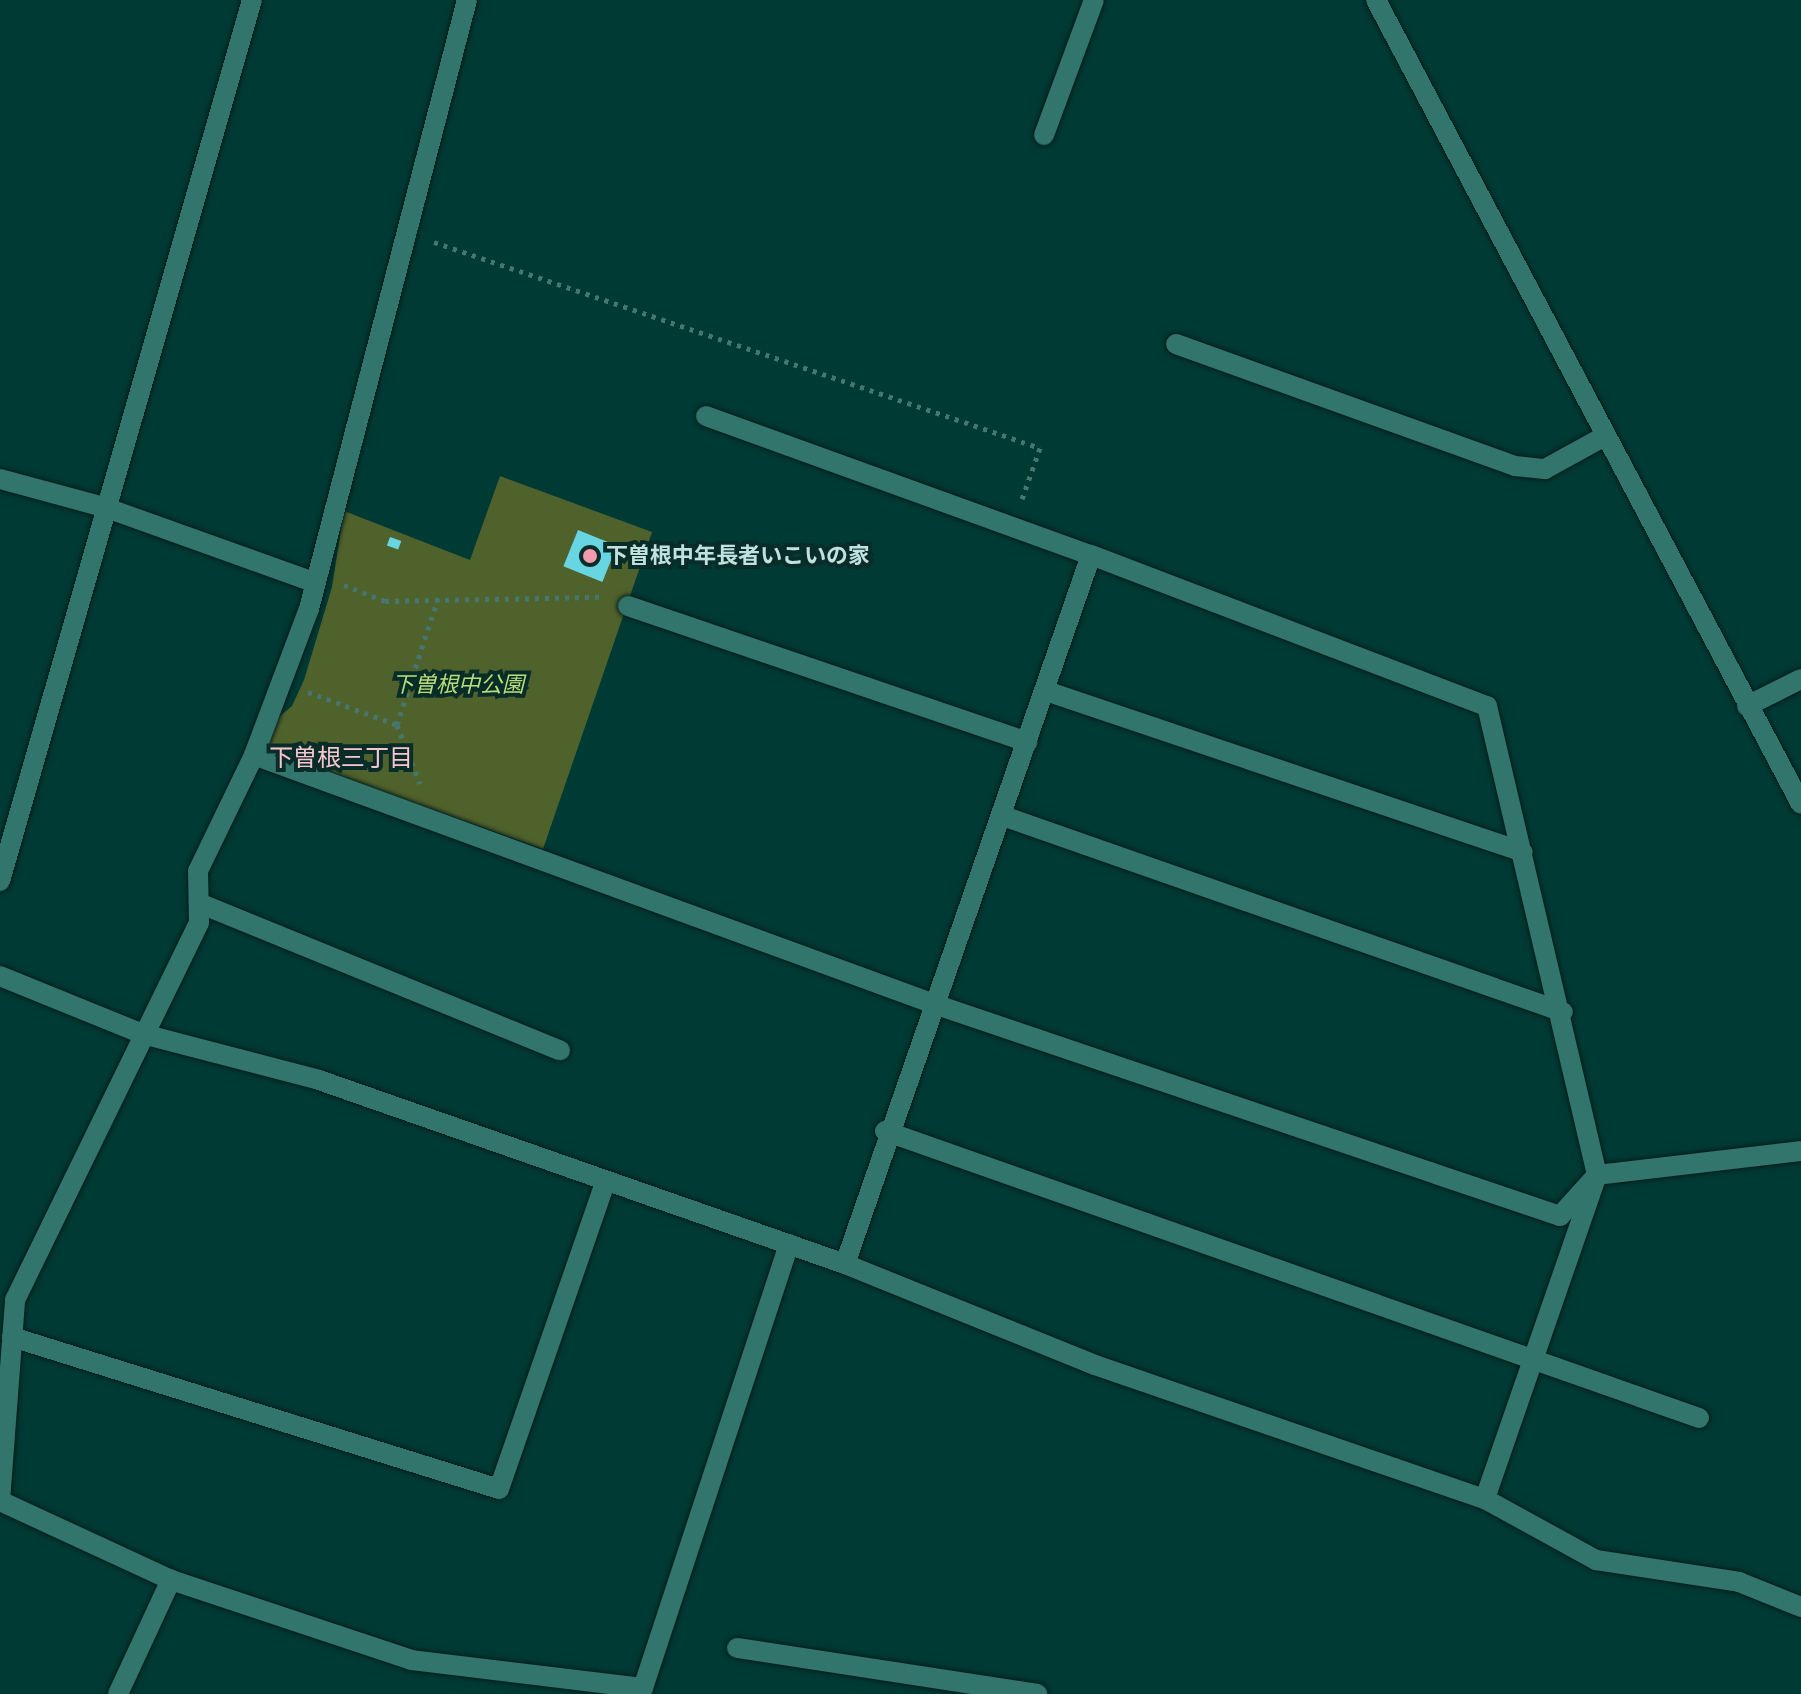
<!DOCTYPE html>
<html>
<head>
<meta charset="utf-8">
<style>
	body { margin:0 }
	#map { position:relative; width:1801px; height:1694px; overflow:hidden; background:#003a34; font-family:"Times New Roman","Noto Sans JP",serif }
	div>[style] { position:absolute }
	.green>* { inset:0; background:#50622c }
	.building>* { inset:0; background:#68d6e2; transform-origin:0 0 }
	.path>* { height:5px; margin-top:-2.5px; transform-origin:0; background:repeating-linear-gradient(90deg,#457670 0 4px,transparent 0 10px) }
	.roads { filter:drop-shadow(0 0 2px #071d1a) drop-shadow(0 0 2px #071d1a) }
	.service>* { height:20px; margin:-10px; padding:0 10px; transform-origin:10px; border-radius:10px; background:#31756d }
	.minor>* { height:20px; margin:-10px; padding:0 10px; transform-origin:10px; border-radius:10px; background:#31756d }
	.tertiary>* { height:20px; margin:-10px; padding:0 10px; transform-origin:10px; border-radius:10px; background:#31756d }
	.dots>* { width:22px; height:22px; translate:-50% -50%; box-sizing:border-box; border:4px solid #082d29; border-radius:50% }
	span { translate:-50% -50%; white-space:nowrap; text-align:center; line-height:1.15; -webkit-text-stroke:8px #082d29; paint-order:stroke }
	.poi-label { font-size:22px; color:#c1e2dc; font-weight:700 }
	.left { translate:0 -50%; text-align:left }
	.park-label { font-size:22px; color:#badc78; font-style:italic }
	.neighbourhood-label { font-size:24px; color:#f9c6d0 }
</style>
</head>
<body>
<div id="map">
	<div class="green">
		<div style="clip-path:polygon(500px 476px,652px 532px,543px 849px,266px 750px,275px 720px,292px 706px,304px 680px,332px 587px,344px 511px,470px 560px)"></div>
	</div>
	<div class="building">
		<div style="left:578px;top:530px;width:42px;height:39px;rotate:22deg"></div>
		<div style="left:390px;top:537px;width:12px;height:9px;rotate:20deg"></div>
	</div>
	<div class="path">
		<div style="left:434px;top:242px;width:640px;rotate:18.77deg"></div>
		<div style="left:1040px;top:448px;width:54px;rotate:109.4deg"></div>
		<div style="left:344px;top:585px;width:44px;rotate:21.3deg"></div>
		<div style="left:385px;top:601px;width:217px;rotate:-1.1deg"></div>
		<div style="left:308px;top:692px;width:95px;rotate:20.3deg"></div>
		<div style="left:397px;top:725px;width:63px;rotate:68.7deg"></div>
		<div style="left:397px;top:725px;width:133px;rotate:-72.1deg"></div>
	</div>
	<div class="roads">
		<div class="service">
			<div style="left:104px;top:507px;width:225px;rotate:19.7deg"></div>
			<div style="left:737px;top:1648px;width:304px;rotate:8.7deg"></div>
		</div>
		<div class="minor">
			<div style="left:1044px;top:135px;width:144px;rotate:-69.7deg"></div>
			<div style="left:1176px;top:344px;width:360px;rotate:19.8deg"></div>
			<div style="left:1515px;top:466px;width:30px;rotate:6deg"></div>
			<div style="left:1545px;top:469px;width:68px;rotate:-28.8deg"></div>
			<div style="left:706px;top:416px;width:409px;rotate:19.9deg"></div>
			<div style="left:0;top:479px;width:108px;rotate:15.1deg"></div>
			<div style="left:628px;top:606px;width:422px;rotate:18.8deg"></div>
			<div style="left:1046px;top:691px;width:503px;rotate:18.65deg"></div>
			<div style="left:1747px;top:706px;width:60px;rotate:-26.6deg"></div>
			<div style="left:254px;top:755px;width:156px;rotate:-69.4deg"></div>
			<div style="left:309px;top:609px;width:629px;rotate:-75.46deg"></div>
			<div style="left:1003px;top:816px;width:593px;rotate:19.29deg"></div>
			<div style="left:0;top:881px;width:916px;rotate:-74.04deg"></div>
			<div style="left:199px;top:903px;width:390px;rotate:22.2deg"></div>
			<div style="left:0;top:976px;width:154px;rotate:22.1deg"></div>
			<div style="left:143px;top:1034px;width:182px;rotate:14.6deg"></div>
			<div style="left:319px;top:1080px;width:557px;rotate:19.28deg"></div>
			<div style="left:845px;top:1264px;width:270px;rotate:22deg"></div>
			<div style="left:1095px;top:1365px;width:412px;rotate:19deg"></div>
			<div style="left:1485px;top:1499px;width:127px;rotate:28.8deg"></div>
			<div style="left:1596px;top:1560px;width:145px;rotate:8.7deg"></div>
			<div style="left:1739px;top:1582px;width:67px;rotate:22deg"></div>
			<div style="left:885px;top:1131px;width:863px;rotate:19.42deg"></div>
			<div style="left:789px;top:1244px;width:467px;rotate:108.2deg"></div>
			<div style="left:643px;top:1688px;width:233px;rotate:-173.1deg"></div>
			<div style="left:412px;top:1660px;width:254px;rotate:-161.6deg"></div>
			<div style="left:171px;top:1580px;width:188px;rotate:-155.2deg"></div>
			<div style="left:0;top:1501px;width:202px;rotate:-85.7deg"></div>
			<div style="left:15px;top:1300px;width:420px;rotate:-64deg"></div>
			<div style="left:199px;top:922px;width:51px;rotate:-91.1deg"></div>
			<div style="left:198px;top:871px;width:129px;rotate:-64.2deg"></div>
			<div style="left:254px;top:755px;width:724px;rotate:20.11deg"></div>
			<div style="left:934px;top:1004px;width:661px;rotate:18.71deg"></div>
			<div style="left:1560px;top:1216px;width:55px;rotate:-47.9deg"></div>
			<div style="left:1597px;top:1175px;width:205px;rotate:-6.7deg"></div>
			<div style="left:845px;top:1264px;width:750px;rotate:-70.86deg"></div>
			<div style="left:1091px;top:555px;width:424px;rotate:20.9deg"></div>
			<div style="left:1487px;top:706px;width:482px;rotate:76.8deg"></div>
			<div style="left:1597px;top:1175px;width:343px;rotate:109.1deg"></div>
			<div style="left:12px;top:1337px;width:510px;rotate:17.33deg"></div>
			<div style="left:499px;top:1489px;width:324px;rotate:-70.9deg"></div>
			<div style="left:118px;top:1694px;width:126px;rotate:-65.1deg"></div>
		</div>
		<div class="tertiary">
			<div style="left:1376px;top:0;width:909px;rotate:62.14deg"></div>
		</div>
	</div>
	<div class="dots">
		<div style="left:590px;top:556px;background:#f29aae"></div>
	</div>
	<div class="poi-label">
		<span class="left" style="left:606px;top:556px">下曽根中年長者いこいの家</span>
	</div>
	<div class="park-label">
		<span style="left:458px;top:685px">下曽根中公園</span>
	</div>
	<div class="neighbourhood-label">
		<span style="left:341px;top:759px">下曽根三丁目</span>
	</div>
</div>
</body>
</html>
